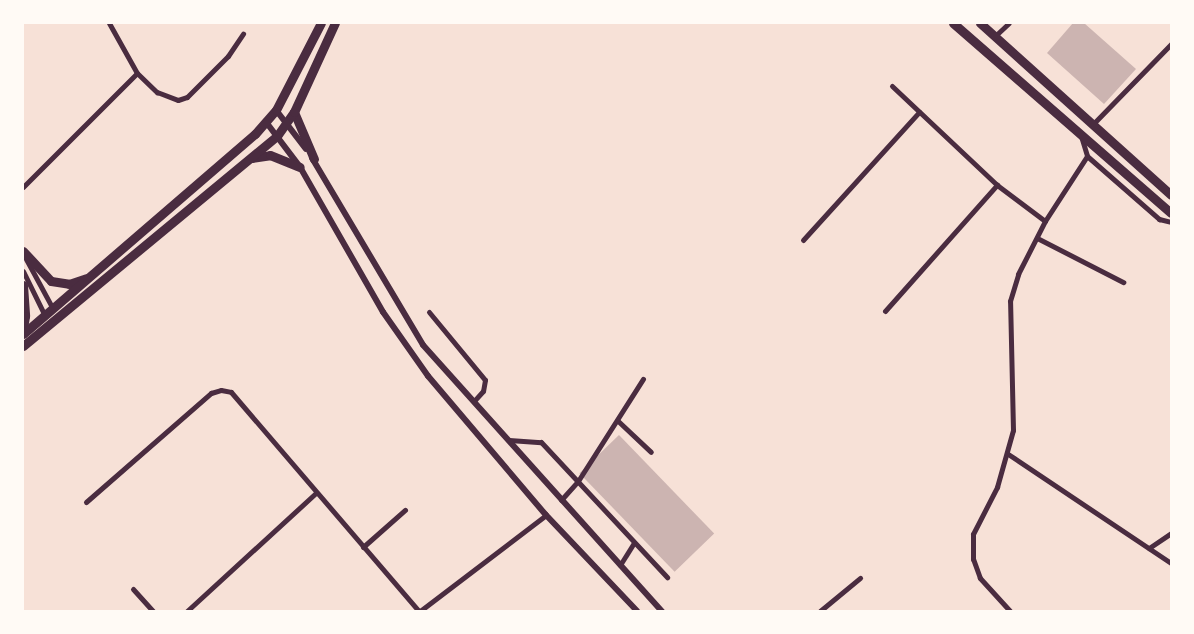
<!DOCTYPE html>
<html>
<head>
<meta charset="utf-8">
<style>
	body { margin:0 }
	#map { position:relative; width:1194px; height:634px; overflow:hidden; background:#f7e1d7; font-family:Lato,sans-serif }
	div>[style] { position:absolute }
	.building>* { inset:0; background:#ccb4b1; transform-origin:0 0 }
	.minor>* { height:5px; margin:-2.5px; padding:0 2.5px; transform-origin:2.5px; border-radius:2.5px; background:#4a2c40 }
	.tertiary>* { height:6px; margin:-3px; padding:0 3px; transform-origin:3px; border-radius:3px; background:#4a2c40 }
	.trunk>* { height:9px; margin:-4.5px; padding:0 4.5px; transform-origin:4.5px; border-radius:4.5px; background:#4a2c40 }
	span { translate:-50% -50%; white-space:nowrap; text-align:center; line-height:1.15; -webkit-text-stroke:7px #fffaf5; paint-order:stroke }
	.frame { position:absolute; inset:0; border:24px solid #fffaf5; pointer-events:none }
</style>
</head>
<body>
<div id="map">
	<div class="building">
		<div style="clip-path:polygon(1073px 23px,1084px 23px,1136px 69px,1104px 104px,1047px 53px)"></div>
		<div style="left:619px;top:435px;width:137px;height:55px;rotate:46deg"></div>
	</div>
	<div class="minor">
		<div style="left:109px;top:23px;width:57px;rotate:60.8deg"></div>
		<div style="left:137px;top:73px;width:28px;rotate:44deg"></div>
		<div style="left:157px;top:92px;width:22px;rotate:21deg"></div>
		<div style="left:178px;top:100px;width:9px;rotate:-18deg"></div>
		<div style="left:187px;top:97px;width:58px;rotate:-45deg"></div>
		<div style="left:228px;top:56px;width:27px;rotate:-56deg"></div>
		<div style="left:995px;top:36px;width:19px;rotate:-43deg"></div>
		<div style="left:892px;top:86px;width:144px;rotate:43.3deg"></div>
		<div style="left:997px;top:185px;width:60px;rotate:36.9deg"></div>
		<div style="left:1093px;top:124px;width:112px;rotate:-45.7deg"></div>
		<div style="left:1081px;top:136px;width:21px;rotate:73deg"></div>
		<div style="left:1087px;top:156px;width:96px;rotate:41.2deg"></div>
		<div style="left:1159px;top:219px;width:12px;rotate:14deg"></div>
		<div style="left:23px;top:187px;width:161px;rotate:-45deg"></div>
		<div style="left:1037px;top:238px;width:97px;rotate:27.1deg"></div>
		<div style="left:803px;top:240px;width:173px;rotate:-47.8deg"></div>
		<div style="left:26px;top:259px;width:57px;rotate:61.6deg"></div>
		<div style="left:23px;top:271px;width:50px;rotate:63.9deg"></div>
		<div style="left:885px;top:311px;width:169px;rotate:-48.4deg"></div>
		<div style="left:429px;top:312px;width:88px;rotate:50.5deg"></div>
		<div style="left:485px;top:380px;width:11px;rotate:100deg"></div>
		<div style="left:483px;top:391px;width:12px;rotate:132deg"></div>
		<div style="left:618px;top:421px;width:45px;rotate:43.2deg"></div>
		<div style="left:509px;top:440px;width:32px;rotate:4deg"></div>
		<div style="left:541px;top:442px;width:185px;rotate:47deg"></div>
		<div style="left:1008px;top:454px;width:196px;rotate:33.8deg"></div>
		<div style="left:561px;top:500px;width:25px;rotate:-48deg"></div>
		<div style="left:578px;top:481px;width:121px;rotate:-57.5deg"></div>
		<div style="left:86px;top:502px;width:166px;rotate:-41.1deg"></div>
		<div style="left:211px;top:393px;width:10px;rotate:-17deg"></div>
		<div style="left:221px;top:390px;width:10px;rotate:11deg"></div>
		<div style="left:231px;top:392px;width:289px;rotate:49.4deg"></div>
		<div style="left:363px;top:547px;width:56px;rotate:-41.4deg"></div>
		<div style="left:1149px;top:548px;width:27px;rotate:-34deg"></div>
		<div style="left:620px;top:565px;width:26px;rotate:-58deg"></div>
		<div style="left:133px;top:589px;width:30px;rotate:48deg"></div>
		<div style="left:187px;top:611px;width:175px;rotate:-42.5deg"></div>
		<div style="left:420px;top:611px;width:158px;rotate:-37.3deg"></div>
		<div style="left:820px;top:611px;width:52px;rotate:-39.5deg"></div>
		<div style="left:1010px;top:611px;width:45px;rotate:-132.3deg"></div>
		<div style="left:980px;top:578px;width:20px;rotate:-110deg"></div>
		<div style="left:973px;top:559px;width:25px;rotate:-90deg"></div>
		<div style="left:973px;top:534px;width:53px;rotate:-62.9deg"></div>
		<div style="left:997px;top:487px;width:59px;rotate:-74.3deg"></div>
		<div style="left:1013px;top:430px;width:129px;rotate:-91.3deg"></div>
		<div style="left:1010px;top:301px;width:28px;rotate:-73deg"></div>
		<div style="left:1018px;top:274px;width:59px;rotate:-63deg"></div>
		<div style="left:1045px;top:221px;width:77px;rotate:-57.1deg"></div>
	</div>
	<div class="tertiary">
		<div style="left:276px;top:110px;width:49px;rotate:52.4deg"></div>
		<div style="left:266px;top:122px;width:56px;rotate:52.9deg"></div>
		<div style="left:300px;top:167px;width:167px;rotate:60.2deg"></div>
		<div style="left:383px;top:312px;width:78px;rotate:54.9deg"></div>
		<div style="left:428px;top:376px;width:182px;rotate:49.7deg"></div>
		<div style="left:546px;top:515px;width:132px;rotate:46.5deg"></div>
		<div style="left:312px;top:158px;width:217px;rotate:59.3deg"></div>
		<div style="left:423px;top:345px;width:358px;rotate:48.1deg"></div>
	</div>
	<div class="trunk">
		<div style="left:953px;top:23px;width:289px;rotate:41.1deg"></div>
		<div style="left:980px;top:23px;width:257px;rotate:42deg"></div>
		<div style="left:294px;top:112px;width:51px;rotate:66.9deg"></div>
		<div style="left:252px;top:158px;width:18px;rotate:-9deg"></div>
		<div style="left:270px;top:155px;width:32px;rotate:22deg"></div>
		<div style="left:23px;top:251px;width:41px;rotate:47deg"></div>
		<div style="left:51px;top:281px;width:18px;rotate:9deg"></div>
		<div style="left:69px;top:284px;width:18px;rotate:-19deg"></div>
		<div style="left:23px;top:285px;width:31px;rotate:86deg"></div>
		<div style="left:25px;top:316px;width:13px;rotate:99deg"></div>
		<div style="left:23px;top:334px;width:306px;rotate:-40.8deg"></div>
		<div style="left:255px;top:134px;width:32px;rotate:-49deg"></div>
		<div style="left:276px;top:110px;width:98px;rotate:-62.7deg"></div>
		<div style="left:23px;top:346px;width:330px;rotate:-39.6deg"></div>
		<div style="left:277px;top:136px;width:29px;rotate:-55deg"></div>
		<div style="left:294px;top:112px;width:98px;rotate:-65.3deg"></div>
	</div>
	<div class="frame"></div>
</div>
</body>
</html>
